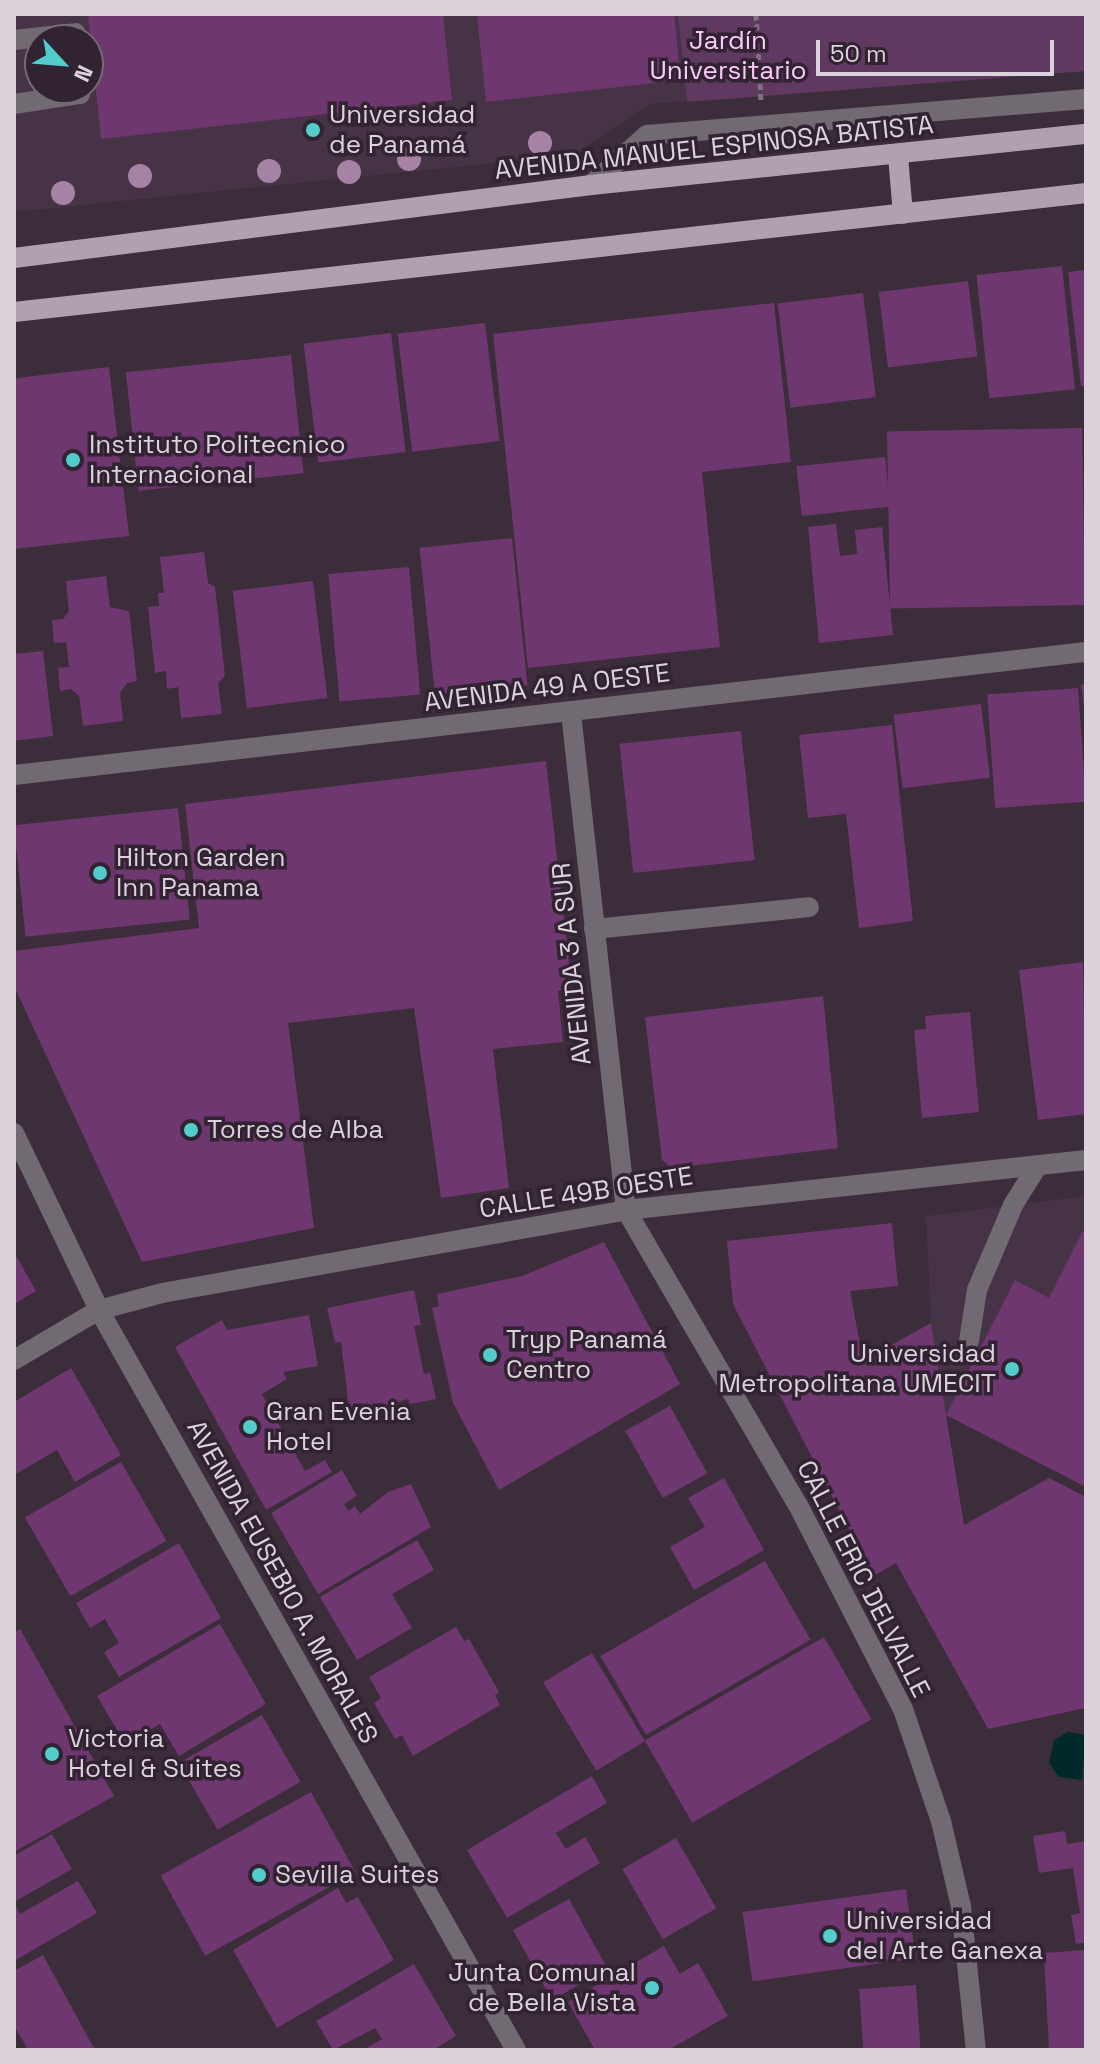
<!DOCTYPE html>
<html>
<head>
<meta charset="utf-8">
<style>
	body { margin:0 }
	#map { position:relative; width:1100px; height:2064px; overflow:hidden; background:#3c2d3b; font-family:"Space Grotesk",sans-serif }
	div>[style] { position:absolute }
	.built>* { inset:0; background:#473346 }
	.green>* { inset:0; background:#5f395f }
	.water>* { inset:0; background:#002a29 }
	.building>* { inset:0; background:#6f376f; transform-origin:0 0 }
	.path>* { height:5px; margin-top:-2.5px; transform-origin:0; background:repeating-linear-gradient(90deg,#7f727e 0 6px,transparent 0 10px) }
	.minor>* { height:20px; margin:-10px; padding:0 10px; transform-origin:10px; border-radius:10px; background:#726a72 }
	.major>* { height:20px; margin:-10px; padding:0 10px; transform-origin:10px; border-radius:10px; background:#b1a1b0 }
	.trees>* { width:24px; height:24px; margin:-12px; border-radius:50%; background:#a683a4 }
	.dots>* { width:22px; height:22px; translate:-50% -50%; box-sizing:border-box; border:4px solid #312331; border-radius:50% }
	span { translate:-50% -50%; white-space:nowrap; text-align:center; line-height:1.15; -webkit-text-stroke:7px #312331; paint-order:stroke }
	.park-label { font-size:26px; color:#fccafa }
	.poi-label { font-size:26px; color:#dbd2db }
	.left { translate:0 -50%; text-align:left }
	.right { translate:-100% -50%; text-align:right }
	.street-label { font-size:26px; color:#dbd2db }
	.frame { position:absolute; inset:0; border:16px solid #dbd2db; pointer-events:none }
	.north { position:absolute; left:24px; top:24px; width:80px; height:80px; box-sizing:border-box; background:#312331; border:2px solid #756975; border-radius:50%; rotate:116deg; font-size:22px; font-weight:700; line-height:32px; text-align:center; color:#dbd2db }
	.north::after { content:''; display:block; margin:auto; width:28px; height:36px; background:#52cdcc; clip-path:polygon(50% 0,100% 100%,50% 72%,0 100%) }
	.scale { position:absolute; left:816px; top:40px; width:238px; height:36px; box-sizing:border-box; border:4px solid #dbd2db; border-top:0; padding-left:10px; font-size:24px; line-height:28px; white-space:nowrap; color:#dbd2db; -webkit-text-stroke:6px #312331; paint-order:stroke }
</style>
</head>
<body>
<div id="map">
	<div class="built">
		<div style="clip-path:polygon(evenodd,14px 14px,1086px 14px,1086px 71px,650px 104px,573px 155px,14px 212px,14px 14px,40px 40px,88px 40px,88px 88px,40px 88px,40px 40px)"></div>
		<div style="clip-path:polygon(1086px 1196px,1086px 1487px,946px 1415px,931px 1323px,926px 1216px)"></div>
	</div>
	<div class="green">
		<div style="clip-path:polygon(678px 14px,1086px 14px,1086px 71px,687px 102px)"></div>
	</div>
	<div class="water">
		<div style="clip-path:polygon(1068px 1732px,1086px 1735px,1082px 1780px,1059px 1777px,1049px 1763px,1054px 1740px)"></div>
	</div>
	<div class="building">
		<div style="clip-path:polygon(88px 14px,443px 14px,452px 100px,101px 139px)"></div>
		<div style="clip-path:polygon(477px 14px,674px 14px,681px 80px,486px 102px)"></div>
		<div style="clip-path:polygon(1086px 262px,1086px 386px,1081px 386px,1068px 272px,1084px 270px)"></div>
		<div style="left:1062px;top:266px;width:124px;height:86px;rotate:84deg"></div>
		<div style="left:968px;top:281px;width:76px;height:90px;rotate:83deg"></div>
		<div style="left:863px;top:293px;width:105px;height:86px;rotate:83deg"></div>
		<div style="clip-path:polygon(774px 303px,791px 462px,702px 472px,720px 647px,528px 668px,493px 334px)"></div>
		<div style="left:485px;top:323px;width:119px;height:88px;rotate:83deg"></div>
		<div style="left:391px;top:333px;width:120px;height:88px;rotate:83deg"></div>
		<div style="left:291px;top:355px;width:119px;height:166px;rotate:84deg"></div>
		<div style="clip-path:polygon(109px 367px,129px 536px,14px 549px,14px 385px,17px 378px)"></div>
		<div style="left:1082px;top:428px;width:177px;height:195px;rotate:89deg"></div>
		<div style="left:885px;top:457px;width:50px;height:89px;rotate:84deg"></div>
		<div style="clip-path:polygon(836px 524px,840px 556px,857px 554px,855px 530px,882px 527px,893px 635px,819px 643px,808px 527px)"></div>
		<div style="left:512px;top:538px;width:148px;height:93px;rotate:84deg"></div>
		<div style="clip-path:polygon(204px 552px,208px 583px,215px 587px,225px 676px,218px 683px,222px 714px,181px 718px,178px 687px,167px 689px,166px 671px,155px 673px,148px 607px,159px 606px,158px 593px,164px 593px,160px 557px)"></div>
		<div style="left:409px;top:567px;width:128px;height:81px;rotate:85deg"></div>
		<div style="clip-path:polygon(106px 576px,110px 607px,129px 611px,137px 681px,127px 683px,120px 693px,123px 721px,83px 726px,79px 696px,71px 689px,60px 691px,58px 668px,69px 667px,66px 642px,54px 643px,52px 620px,63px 619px,69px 611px,66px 581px)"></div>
		<div style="left:313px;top:581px;width:118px;height:81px;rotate:83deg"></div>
		<div style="clip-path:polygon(43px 651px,53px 736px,14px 741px,14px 654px)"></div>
		<div style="clip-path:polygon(1086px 684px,1086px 708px,1084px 708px,1081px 685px)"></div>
		<div style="left:1078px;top:688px;width:114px;height:91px;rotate:86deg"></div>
		<div style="left:981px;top:704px;width:74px;height:88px;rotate:83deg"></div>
		<div style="clip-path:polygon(892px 725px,913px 921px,859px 928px,846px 814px,808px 818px,799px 735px)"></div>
		<div style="left:741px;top:731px;width:130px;height:122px;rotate:84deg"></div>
		<div style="clip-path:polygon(546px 761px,572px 989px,558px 991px,563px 1042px,493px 1049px,509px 1188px,441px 1198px,414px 1008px,288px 1023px,314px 1228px,142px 1262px,14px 986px,14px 951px,199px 928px,185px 804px)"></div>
		<div style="left:178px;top:808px;width:112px;height:165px;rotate:84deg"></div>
		<div style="clip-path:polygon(1083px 962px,1086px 1114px,1038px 1120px,1019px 970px)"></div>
		<div style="clip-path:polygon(823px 996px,838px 1148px,672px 1168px,662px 1160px,645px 1017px)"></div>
		<div style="clip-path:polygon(970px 1012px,979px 1112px,922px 1118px,914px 1030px,926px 1029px,925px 1016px)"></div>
		<div style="clip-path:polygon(892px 1223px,898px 1286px,850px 1291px,863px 1361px,931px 1323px,964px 1525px,1049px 1478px,1086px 1497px,1086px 1708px,988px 1729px,896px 1563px,873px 1576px,733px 1304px,727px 1241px)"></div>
		<div style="clip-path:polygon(1083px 1231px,1086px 1231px,1086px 1487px,946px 1415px,1015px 1280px,1049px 1298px)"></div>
		<div style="clip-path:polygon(604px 1242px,680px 1384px,499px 1490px,453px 1403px,432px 1308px,439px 1306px,437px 1294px,522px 1276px)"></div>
		<div style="clip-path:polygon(14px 1252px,36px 1291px,14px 1304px)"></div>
		<div style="clip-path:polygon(414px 1290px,421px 1325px,414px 1326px,424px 1374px,430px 1373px,436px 1399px,410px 1404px,408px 1399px,350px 1417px,341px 1342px,335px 1343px,327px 1308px)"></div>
		<div style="clip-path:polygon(309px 1315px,318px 1366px,283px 1372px,287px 1379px,262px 1394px,305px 1471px,325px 1460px,332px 1472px,266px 1510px,175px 1347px,222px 1320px,227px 1330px)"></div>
		<div style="clip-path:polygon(71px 1368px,121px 1455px,75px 1482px,57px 1450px,14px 1475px,14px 1402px)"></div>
		<div style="left:670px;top:1406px;width:77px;height:51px;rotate:61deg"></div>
		<div style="left:121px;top:1462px;width:91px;height:111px;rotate:60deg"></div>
		<div style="clip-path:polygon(342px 1470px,357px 1496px,344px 1504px,348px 1511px,355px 1506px,360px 1514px,388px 1492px,411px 1484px,431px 1527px,318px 1594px,271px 1513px)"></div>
		<div style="clip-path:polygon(724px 1478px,764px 1550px,694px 1590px,670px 1547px,705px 1527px,688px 1498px)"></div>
		<div style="clip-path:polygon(417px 1540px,434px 1570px,392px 1594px,412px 1628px,357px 1660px,320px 1597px)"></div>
		<div style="clip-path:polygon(179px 1543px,221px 1618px,119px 1677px,104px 1652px,119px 1643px,105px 1619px,90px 1628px,76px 1603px)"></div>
		<div style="left:765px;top:1561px;width:91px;height:190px;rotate:60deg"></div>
		<div style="clip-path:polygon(220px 1624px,266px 1704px,179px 1756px,160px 1724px,125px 1744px,97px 1696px)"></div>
		<div style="clip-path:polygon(456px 1627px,464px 1641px,469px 1639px,499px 1692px,495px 1695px,500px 1705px,413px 1756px,402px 1735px,395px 1739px,374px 1703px,381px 1698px,369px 1677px)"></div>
		<div style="clip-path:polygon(20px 1629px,114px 1796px,14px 1852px,14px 1633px)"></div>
		<div style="left:824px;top:1637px;width:95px;height:207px;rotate:60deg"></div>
		<div style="left:592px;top:1653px;width:103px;height:57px;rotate:59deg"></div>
		<div style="left:262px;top:1715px;width:77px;height:96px;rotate:60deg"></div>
		<div style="clip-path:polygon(592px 1776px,607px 1803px,556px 1833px,566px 1849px,585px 1837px,600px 1863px,507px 1918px,467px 1850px)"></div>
		<div style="left:311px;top:1792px;width:92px;height:172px;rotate:61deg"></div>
		<div style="clip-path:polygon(1065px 1831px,1067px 1844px,1086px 1841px,1086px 1942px,1076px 1944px,1071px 1915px,1080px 1913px,1073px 1868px,1039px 1873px,1033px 1836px)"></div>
		<div style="clip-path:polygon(52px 1834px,72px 1869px,14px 1902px,14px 1856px)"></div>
		<div style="left:676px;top:1838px;width:81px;height:62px;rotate:60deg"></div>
		<div style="clip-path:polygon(78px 1881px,97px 1913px,14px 1961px,14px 1903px,20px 1914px)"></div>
		<div style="clip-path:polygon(338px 1888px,346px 1903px,358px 1897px,394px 1960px,277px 2028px,233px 1950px)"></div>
		<div style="left:906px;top:1889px;width:70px;height:165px;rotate:82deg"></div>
		<div style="left:569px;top:1899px;width:80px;height:64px;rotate:61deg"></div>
		<div style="clip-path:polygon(664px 1946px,680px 1974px,698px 1963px,728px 2016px,668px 2050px,595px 2050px,568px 2002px)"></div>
		<div style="clip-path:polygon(1086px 1950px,1086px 2050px,1049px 2050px,1044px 1953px)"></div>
		<div style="clip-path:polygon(43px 1955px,95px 2050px,28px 2050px,14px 2025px,14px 1971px)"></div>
		<div style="clip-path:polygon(414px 1964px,456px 2036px,433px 2050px,363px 2050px,382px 2039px,375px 2028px,333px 2050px,316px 2021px)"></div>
		<div style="left:916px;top:1985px;width:65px;height:57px;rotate:86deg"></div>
	</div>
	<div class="path">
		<div style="left:756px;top:14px;width:87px;rotate:86.7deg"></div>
	</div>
	<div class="minor">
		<div style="left:14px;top:40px;width:62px;rotate:-6.4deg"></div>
		<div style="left:14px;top:104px;width:67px;rotate:-8.6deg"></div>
		<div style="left:80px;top:94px;width:6px;rotate:-99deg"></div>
		<div style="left:591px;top:185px;width:75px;rotate:-41.8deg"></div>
		<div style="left:647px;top:135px;width:440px;rotate:-4.7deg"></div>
		<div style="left:571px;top:713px;width:500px;rotate:83.69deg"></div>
		<div style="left:626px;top:1210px;width:341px;rotate:59.8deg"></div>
		<div style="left:798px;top:1505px;width:229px;rotate:62.8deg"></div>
		<div style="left:903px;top:1709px;width:118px;rotate:71.3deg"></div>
		<div style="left:941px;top:1821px;width:87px;rotate:76.8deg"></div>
		<div style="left:961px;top:1906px;width:145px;rotate:84.1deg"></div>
		<div style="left:14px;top:775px;width:1079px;rotate:-6.55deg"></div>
		<div style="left:594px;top:929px;width:216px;rotate:-5.8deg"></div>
		<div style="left:14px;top:1133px;width:196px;rotate:64.3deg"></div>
		<div style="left:99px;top:1310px;width:849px;rotate:60.6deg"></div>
		<div style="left:969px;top:1341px;width:52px;rotate:-81.1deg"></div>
		<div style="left:977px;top:1290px;width:92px;rotate:-67deg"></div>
		<div style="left:1013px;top:1205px;width:47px;rotate:-58deg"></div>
		<div style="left:14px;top:1360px;width:99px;rotate:-30.5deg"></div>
		<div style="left:99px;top:1310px;width:65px;rotate:-15.1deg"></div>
		<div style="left:162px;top:1293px;width:471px;rotate:-10.1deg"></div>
		<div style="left:626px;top:1210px;width:463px;rotate:-6.2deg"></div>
	</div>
	<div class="major">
		<div style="left:898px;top:156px;width:58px;rotate:85.1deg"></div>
		<div style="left:14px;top:258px;width:582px;rotate:-7.21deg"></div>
		<div style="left:591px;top:185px;width:498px;rotate:-5.9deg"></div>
		<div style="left:14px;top:312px;width:1079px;rotate:-6.33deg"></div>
	</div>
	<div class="trees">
		<div style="left:540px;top:143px"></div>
		<div style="left:409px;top:159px"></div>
		<div style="left:269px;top:171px"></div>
		<div style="left:349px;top:172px"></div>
		<div style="left:140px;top:176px"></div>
		<div style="left:63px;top:193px"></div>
	</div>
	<div class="dots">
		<div style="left:313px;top:130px;background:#52cdcc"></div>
		<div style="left:73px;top:460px;background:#52cdcc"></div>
		<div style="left:100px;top:873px;background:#52cdcc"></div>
		<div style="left:191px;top:1130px;background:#52cdcc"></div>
		<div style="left:490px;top:1355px;background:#52cdcc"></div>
		<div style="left:1012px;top:1369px;background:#52cdcc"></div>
		<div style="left:250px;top:1427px;background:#52cdcc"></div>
		<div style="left:52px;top:1754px;background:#52cdcc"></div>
		<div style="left:259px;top:1875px;background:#52cdcc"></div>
		<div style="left:830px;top:1936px;background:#52cdcc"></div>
		<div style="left:652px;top:1988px;background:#52cdcc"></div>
	</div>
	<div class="park-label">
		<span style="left:728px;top:56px">Jardín<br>Universitario</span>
	</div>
	<div class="poi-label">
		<span class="left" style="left:329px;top:130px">Universidad<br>de Panamá</span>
		<span class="left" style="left:89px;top:460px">Instituto Politecnico<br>Internacional</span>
		<span class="left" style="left:116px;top:873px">Hilton Garden<br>Inn Panama</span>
		<span class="left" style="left:207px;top:1130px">Torres de Alba</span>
		<span class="left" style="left:506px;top:1355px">Tryp Panamá<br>Centro</span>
		<span class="right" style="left:996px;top:1369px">Universidad<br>Metropolitana UMECIT</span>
		<span class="left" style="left:266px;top:1427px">Gran Evenia<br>Hotel</span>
		<span class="left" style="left:68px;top:1754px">Victoria<br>Hotel &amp; Suites</span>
		<span class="left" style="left:275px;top:1875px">Sevilla Suites</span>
		<span class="left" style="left:846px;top:1936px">Universidad<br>del Arte Ganexa</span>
		<span class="right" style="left:636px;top:1988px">Junta Comunal<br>de Bella Vista</span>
	</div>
	<div class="street-label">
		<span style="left:714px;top:148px;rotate:-6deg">AVENIDA MANUEL ESPINOSA BATISTA</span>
		<span style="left:547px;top:688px;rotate:-7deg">AVENIDA 49 A OESTE</span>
		<span style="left:572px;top:964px;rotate:-96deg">AVENIDA 3 A SUR</span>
		<span style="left:586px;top:1193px;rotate:-9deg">CALLE 49B OESTE</span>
		<span style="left:863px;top:1579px;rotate:63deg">CALLE ERIC DELVALLE</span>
		<span style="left:282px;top:1582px;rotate:61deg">AVENIDA EUSEBIO A. MORALES</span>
	</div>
	<div class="frame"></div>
	<div class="north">N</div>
	<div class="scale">50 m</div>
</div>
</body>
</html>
